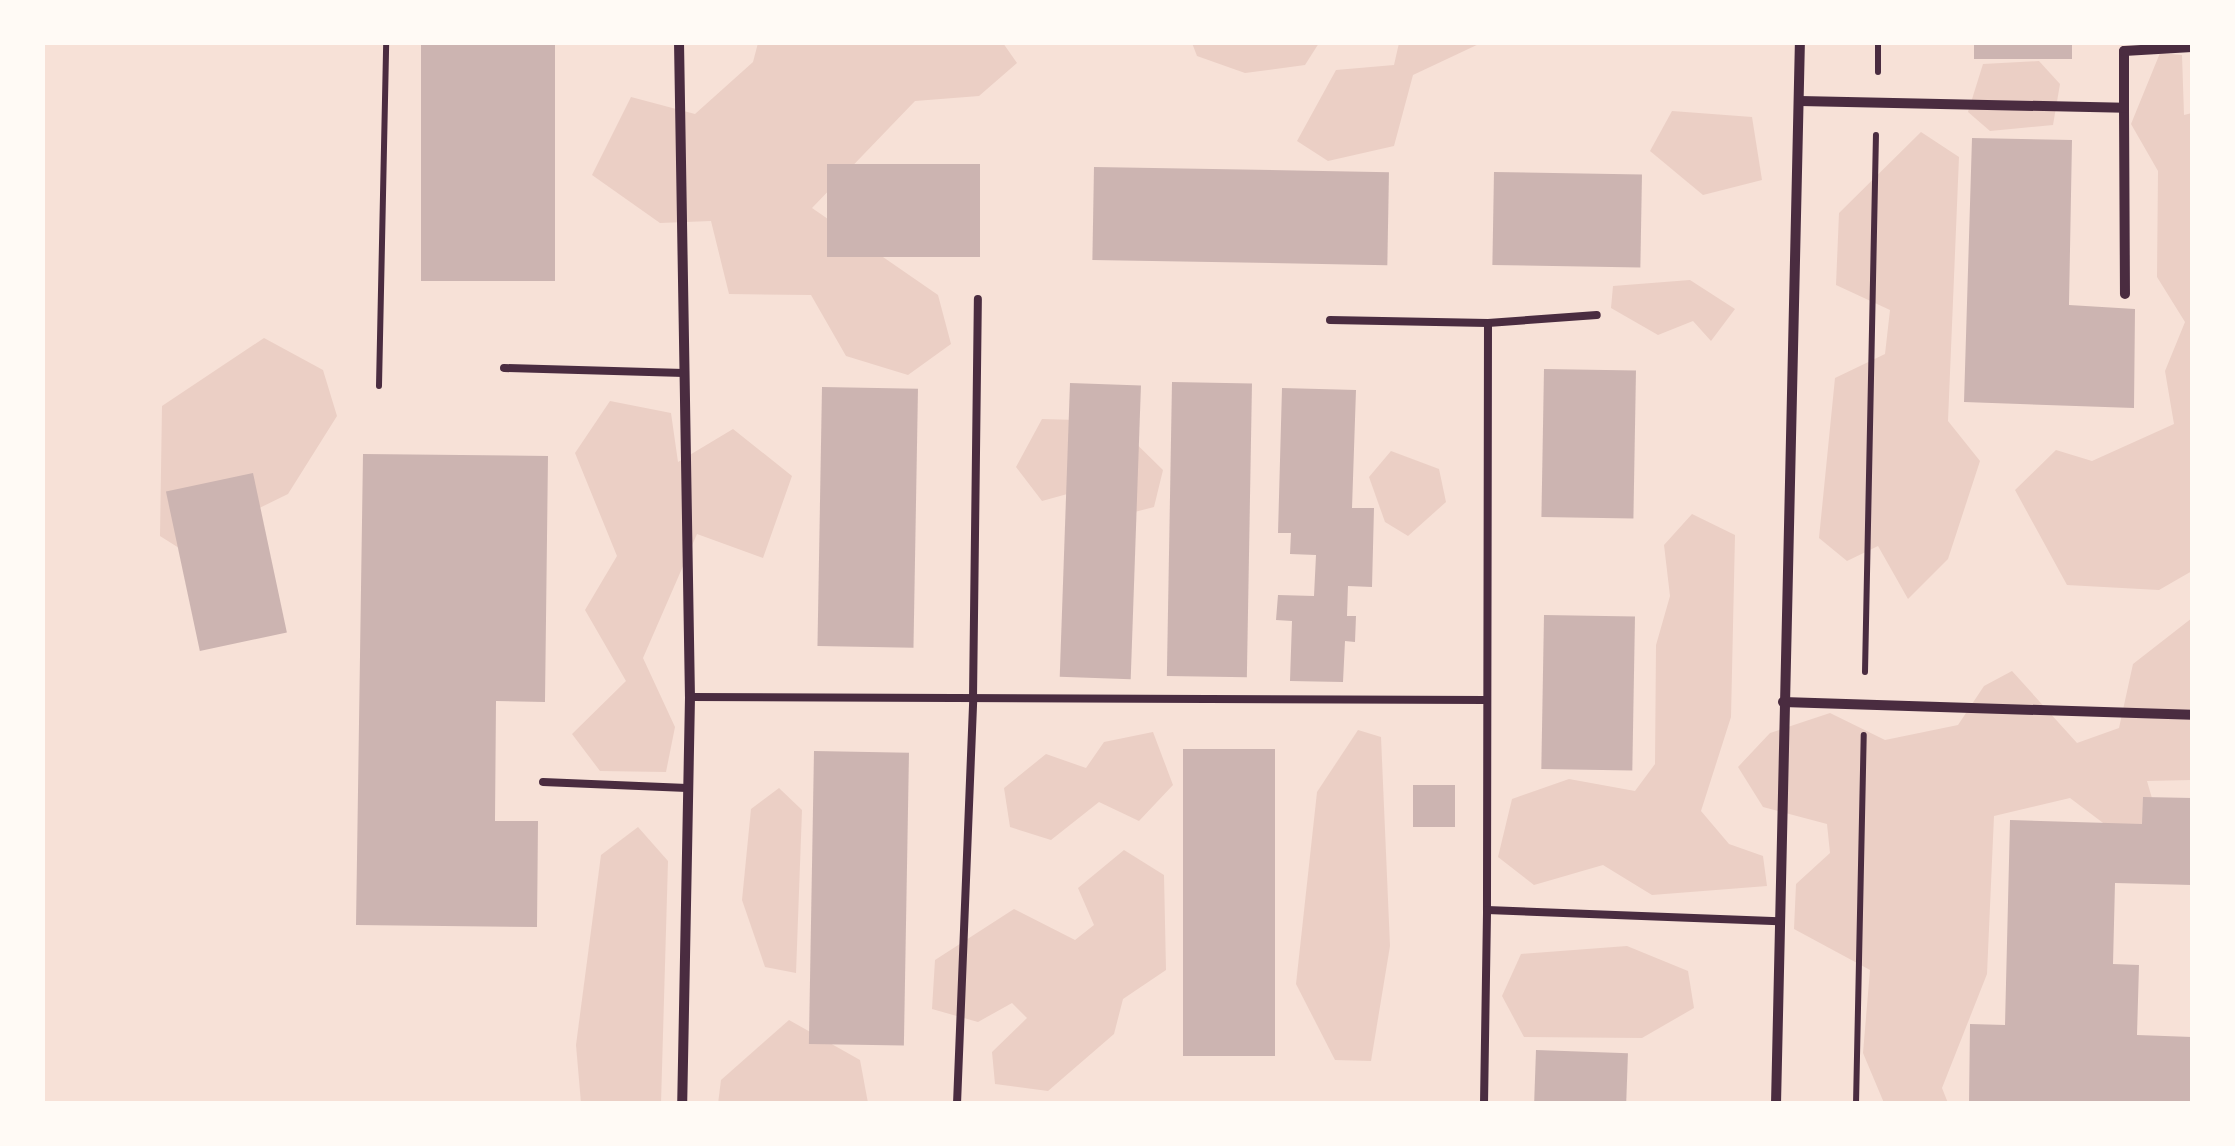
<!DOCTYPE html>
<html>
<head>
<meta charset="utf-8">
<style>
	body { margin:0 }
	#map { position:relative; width:2235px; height:1146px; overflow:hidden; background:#f7e1d7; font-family:"Times New Roman",serif }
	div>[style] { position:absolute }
	.green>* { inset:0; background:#ebcfc5 }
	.building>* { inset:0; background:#ccb4b1; transform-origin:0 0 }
	.path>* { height:6px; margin:-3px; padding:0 3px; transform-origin:3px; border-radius:3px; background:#4a2c40 }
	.service>* { height:8px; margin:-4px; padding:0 4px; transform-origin:4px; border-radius:4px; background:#4a2c40 }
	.minor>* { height:10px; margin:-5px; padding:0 5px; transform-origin:5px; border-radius:5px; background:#4a2c40 }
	span { translate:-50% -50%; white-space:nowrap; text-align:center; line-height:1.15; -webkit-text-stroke:10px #fffaf5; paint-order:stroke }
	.frame { position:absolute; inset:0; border:45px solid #fffaf5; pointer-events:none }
</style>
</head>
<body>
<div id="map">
	<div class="green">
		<div style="clip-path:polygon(758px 43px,1003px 43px,1017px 63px,979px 96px,915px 101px,812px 208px,938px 295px,951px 344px,908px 375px,846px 356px,811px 295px,729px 294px,711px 221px,660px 223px,592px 175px,631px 97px,695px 114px,753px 62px)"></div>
		<div style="clip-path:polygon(1192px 43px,1192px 42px,1319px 43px,1305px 65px,1245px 73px,1197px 56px)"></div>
		<div style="clip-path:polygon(1399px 43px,1481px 43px,1413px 75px,1394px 146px,1328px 161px,1297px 141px,1336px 70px,1394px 65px)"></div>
		<div style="clip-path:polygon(2160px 53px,2182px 55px,2184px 115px,2192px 113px,2192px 571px,2159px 590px,2067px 585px,2015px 490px,2056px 450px,2092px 461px,2174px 424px,2165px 371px,2185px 322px,2157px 277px,2158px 171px,2131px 124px)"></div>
		<div style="clip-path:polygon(2039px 61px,2060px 84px,2053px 125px,1990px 131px,1968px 112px,1983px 64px)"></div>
		<div style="clip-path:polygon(1672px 111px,1752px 117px,1762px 180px,1703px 195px,1650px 151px)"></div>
		<div style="clip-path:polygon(1921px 132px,1959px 157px,1948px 421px,1980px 461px,1948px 559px,1908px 599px,1878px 546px,1847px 561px,1819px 538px,1835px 378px,1885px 354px,1890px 310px,1836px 285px,1839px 213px)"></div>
		<div style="clip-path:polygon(1690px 280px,1735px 309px,1711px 341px,1693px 321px,1658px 335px,1611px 308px,1613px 286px)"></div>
		<div style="clip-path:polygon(264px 338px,323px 370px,337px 416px,288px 494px,241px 517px,217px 572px,160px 536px,162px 406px)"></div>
		<div style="clip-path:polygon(610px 401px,671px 413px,678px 462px,733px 429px,792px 476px,763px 558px,697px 534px,643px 658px,675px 727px,666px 772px,600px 771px,572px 734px,626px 681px,585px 610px,617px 556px,575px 453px)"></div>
		<div style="clip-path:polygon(1042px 419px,1113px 421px,1163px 470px,1154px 507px,1123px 515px,1089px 488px,1042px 501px,1016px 467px)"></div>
		<div style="clip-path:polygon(1391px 451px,1439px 469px,1446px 502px,1408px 536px,1385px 522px,1369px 477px)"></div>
		<div style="clip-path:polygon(1692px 514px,1735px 535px,1731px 717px,1701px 811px,1729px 844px,1763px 856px,1767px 886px,1652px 895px,1603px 865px,1534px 885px,1498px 857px,1512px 799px,1569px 779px,1635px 791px,1655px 764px,1656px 645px,1670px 596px,1664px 545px)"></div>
		<div style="clip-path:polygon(2192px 618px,2192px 780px,2147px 781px,2160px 826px,2127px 841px,2070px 798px,1994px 816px,1987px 974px,1942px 1088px,1948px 1103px,1884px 1103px,1863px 1053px,1870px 970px,1794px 929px,1796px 884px,1830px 853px,1827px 824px,1763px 807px,1738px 767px,1770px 733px,1830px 713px,1885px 740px,1958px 725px,1984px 686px,2012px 671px,2077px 743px,2119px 728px,2133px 664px)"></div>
		<div style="clip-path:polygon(1358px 730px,1381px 737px,1390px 946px,1371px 1061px,1335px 1060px,1296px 984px,1317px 792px)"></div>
		<div style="clip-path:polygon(1153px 732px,1173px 785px,1139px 821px,1099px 802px,1051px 840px,1010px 827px,1004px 788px,1046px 754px,1086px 768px,1104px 742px)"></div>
		<div style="clip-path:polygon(779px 788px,802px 810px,796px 973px,765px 967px,742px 900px,751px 809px)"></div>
		<div style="clip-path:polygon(638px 827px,668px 861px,661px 1103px,581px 1103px,576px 1045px,601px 855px)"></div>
		<div style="clip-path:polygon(1124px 850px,1164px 875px,1166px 970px,1123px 999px,1114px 1034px,1048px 1091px,995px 1084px,992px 1052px,1027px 1018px,1012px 1003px,978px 1022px,932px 1009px,935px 960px,1014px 909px,1075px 940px,1094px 925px,1078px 888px)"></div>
		<div style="clip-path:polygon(1627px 946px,1688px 971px,1694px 1008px,1642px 1038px,1524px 1037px,1502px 996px,1521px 954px)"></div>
		<div style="clip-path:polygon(789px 1020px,860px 1060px,868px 1103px,718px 1104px,721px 1080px)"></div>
	</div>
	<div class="building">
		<div style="left:421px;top:42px;width:134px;height:239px"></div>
		<div style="left:1974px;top:42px;width:98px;height:17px"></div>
		<div style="clip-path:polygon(1972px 138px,2072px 140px,2069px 305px,2135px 309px,2134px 408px,1964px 402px)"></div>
		<div style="left:827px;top:164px;width:153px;height:93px"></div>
		<div style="left:1094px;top:167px;width:295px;height:93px;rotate:1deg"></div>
		<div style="left:1494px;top:172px;width:148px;height:93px;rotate:1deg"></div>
		<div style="left:1544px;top:369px;width:92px;height:148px;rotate:1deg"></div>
		<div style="left:1172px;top:382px;width:80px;height:294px;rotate:1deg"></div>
		<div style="left:1070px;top:383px;width:71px;height:294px;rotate:2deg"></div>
		<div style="left:822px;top:387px;width:96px;height:259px;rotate:1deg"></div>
		<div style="clip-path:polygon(1282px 388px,1356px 390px,1352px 508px,1374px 508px,1372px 587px,1348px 586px,1347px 616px,1356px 616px,1355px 642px,1345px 641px,1343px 682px,1290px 681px,1292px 621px,1276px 620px,1278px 595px,1314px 596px,1316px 555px,1290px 554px,1291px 533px,1278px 533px)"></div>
		<div style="clip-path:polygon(363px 454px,548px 456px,545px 702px,496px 701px,495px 821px,538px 821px,537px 927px,356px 925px)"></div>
		<div style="left:253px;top:473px;width:163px;height:89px;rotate:78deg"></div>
		<div style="left:1544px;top:615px;width:91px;height:154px;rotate:1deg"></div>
		<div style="left:1183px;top:749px;width:92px;height:307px"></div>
		<div style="left:814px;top:751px;width:95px;height:293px;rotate:1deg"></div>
		<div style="left:1413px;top:785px;width:42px;height:42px"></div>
		<div style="clip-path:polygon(2143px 797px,2192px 798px,2192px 885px,2115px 883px,2113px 964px,2139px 965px,2137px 1035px,2192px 1037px,2192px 1104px,1969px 1104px,1970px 1024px,2005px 1025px,2010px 820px,2142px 824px)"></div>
		<div style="left:1536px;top:1050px;width:92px;height:54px;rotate:2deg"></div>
	</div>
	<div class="path">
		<div style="left:1878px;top:72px;width:30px;rotate:-90deg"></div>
		<div style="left:379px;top:386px;width:344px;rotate:-88.8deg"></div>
		<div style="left:1865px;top:672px;width:537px;rotate:-88.83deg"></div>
		<div style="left:1856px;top:1104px;width:369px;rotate:-88.8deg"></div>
	</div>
	<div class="service">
		<div style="left:1330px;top:320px;width:158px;rotate:1.1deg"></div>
		<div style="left:1488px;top:323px;width:109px;rotate:-4.2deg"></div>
		<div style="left:1488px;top:323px;width:587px;rotate:90.1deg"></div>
		<div style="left:1487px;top:910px;width:292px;rotate:2.2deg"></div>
		<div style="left:504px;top:368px;width:180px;rotate:1.6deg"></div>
		<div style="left:690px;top:697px;width:796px;rotate:0.22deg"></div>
		<div style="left:543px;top:782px;width:144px;rotate:2.4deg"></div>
		<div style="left:957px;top:1104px;width:406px;rotate:-87.7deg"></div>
		<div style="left:973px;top:698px;width:399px;rotate:-89.3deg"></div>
		<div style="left:1484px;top:1104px;width:194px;rotate:-89.1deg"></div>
	</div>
	<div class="minor">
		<div style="left:679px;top:42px;width:655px;rotate:89.04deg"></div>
		<div style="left:690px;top:697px;width:407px;rotate:91.1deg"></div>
		<div style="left:1800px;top:101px;width:324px;rotate:1.2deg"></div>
		<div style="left:2124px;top:108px;width:186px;rotate:89.7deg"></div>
		<div style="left:2124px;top:108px;width:57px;rotate:-90deg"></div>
		<div style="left:2124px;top:51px;width:68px;rotate:-3.4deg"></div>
		<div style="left:1783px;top:702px;width:409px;rotate:1.8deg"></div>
		<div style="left:1776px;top:1104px;width:1062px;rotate:-88.71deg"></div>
	</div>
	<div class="frame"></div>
</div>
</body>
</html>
